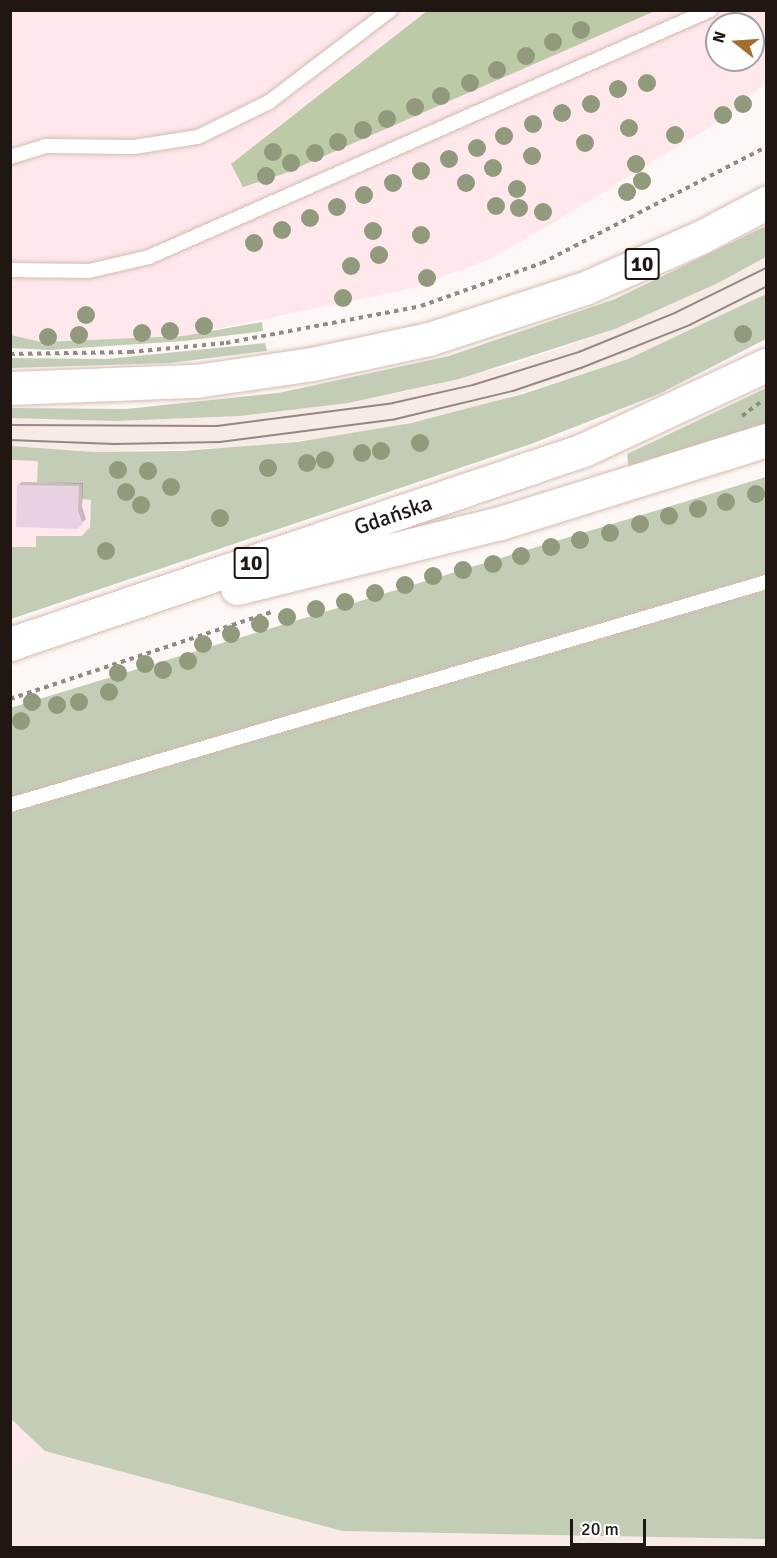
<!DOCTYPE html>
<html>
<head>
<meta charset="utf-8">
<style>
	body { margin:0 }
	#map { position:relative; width:777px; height:1558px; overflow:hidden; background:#fdf7f5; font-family:Signika,sans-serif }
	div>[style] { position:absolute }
	.industrial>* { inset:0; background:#fee8ec; transform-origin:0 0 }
	.built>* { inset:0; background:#f8eae4 }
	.green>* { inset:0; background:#c3cdb6 }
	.forest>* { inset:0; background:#bccaa8 }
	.shadow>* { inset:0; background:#0003 }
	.building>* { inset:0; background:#e6d2e3 }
	.path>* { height:4px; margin-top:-2px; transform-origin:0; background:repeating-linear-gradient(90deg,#928a87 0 4.5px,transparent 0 9px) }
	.roads { filter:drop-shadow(0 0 2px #d4bbb1) drop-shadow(0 0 2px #d4bbb1) }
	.service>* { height:14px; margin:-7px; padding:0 7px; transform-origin:7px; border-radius:7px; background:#fff }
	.primary>* { height:33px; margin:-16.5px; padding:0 16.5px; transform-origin:16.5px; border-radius:16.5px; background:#fff }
	.tram>* { height:1.5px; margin:-0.75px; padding:0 0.75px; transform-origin:0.75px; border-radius:0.75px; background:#918986 }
	.trees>* { width:18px; height:18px; margin:-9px; border-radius:50%; background:#929a7d }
	span { translate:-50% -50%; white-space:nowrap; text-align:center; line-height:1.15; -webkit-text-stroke:5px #fff; paint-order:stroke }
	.shield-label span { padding:2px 4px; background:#fff; border:2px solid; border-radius:4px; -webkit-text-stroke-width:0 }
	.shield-label { font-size:21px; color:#201713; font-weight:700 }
	.street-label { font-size:22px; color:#201713 }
	.frame { position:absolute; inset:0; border:12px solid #201713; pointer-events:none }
	.north { position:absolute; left:705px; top:12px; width:60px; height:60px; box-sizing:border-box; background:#fff; border:2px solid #a6a2a1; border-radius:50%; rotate:287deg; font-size:16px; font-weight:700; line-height:24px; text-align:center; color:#201713 }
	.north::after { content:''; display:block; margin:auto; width:21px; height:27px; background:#a66d2b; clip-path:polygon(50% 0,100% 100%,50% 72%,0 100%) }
	.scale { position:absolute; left:570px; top:1519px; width:76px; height:27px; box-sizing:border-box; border:3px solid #201713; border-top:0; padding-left:8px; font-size:18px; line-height:21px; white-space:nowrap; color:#201713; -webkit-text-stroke:4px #fff; paint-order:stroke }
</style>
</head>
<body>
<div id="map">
	<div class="industrial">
		<div style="clip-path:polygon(evenodd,11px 11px,766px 11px,766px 82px,724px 118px,553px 223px,490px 259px,413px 288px,183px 336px,41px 342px,11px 335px,11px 11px,717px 24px,753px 24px,753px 60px,717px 60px,717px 24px)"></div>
		<div style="left:11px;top:456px;width:98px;height:92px;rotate:1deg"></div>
		<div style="clip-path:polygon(11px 1419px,45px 1451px,11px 1464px)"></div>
	</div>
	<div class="built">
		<div style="clip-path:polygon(766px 257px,766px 294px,731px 312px,628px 359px,474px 408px,357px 434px,244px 447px,94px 452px,11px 446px,11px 418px,20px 417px,116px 421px,240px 416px,404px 392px,511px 365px,615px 329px)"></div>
		<div style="clip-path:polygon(45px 1451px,342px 1531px,766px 1539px,766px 1548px,11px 1548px,11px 1464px)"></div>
	</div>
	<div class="green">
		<div style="clip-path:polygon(766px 226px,766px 257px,718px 283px,615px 329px,459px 379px,348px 403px,240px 416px,116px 421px,11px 418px,11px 408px,126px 409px,278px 393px,449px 356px,615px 299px)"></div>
		<div style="clip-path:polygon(766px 294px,766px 339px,659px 394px,531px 444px,11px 619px,11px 547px,36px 547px,36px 536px,82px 536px,90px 527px,91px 500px,82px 499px,82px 484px,37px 482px,38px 461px,11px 460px,11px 446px,94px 452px,183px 451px,297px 442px,411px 423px,523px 394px,628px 359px)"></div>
		<div style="clip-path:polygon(262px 322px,263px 331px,184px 341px,49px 350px,11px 348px,11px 335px,41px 342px,183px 336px)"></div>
		<div style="clip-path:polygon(265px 343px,267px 351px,170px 363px,11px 368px,11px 358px,106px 359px)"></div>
		<div style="clip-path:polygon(766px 388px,766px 425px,629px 469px,627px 454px)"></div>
		<div style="clip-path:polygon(766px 477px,766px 1539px,342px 1531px,45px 1451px,11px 1419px,10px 708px)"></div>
	</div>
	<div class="forest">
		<div style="clip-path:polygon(427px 11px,655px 11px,283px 174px,243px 187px,231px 164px)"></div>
	</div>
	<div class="shadow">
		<div style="clip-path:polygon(22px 482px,83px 483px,82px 506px,86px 519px,77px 528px,18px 485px)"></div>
	</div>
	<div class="building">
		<div style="clip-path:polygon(17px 485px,79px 486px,78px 511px,83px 524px,77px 529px,16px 527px)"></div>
	</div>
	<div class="path">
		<div style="left:10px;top:354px;width:120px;rotate:-1deg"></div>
		<div style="left:130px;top:352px;width:96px;rotate:-5.4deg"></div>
		<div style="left:226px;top:343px;width:198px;rotate:-10.7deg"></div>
		<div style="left:421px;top:306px;width:128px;rotate:-19.6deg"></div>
		<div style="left:542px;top:263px;width:252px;rotate:-27.4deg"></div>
		<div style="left:742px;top:416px;width:25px;rotate:-37deg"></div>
		<div style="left:10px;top:699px;width:278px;rotate:-18.4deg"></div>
	</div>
	<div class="roads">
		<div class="service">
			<div style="left:10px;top:157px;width:38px;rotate:-17deg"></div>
			<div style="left:46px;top:146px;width:88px;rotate:0.7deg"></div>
			<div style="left:134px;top:147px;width:65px;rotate:-8.9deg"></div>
			<div style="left:198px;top:137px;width:79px;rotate:-26.2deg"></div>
			<div style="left:269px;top:102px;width:152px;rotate:-37.2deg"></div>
			<div style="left:10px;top:270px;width:79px;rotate:0.7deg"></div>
			<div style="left:89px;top:271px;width:62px;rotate:-13.1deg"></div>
			<div style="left:149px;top:257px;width:613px;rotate:-23.76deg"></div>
			<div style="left:10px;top:805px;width:788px;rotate:-16.43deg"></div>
		</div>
		<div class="primary">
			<div style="left:10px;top:388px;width:186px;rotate:-2.2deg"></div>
			<div style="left:196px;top:381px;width:117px;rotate:-8.3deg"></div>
			<div style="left:312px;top:364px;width:120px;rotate:-12.1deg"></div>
			<div style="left:429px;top:339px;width:164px;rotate:-18.1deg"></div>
			<div style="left:585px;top:288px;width:124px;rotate:-23.7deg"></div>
			<div style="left:699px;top:238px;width:76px;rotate:-27.6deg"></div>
			<div style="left:237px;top:588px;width:271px;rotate:-13.9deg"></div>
			<div style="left:500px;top:523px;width:279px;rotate:-17.3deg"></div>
			<div style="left:10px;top:644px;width:605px;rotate:-18.7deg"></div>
			<div style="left:583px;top:450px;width:202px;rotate:-24.9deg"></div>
		</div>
	</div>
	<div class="tram">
		<div style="left:10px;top:425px;width:207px;rotate:0.3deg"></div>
		<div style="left:217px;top:426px;width:177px;rotate:-7.4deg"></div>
		<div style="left:393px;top:403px;width:82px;rotate:-12.7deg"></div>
		<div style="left:473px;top:385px;width:111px;rotate:-17.3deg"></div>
		<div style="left:579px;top:352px;width:104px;rotate:-22.1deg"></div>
		<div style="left:675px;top:313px;width:102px;rotate:-26.3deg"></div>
		<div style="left:10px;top:440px;width:104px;rotate:2.2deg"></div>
		<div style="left:114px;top:444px;width:106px;rotate:-1.1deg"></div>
		<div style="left:220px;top:442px;width:177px;rotate:-7.4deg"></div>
		<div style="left:396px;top:419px;width:120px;rotate:-13.5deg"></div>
		<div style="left:513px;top:391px;width:72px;rotate:-18.7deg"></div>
		<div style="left:581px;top:368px;width:117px;rotate:-21.5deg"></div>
		<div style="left:690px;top:325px;width:85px;rotate:-26.6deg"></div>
	</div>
	<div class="trees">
		<div style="left:581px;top:30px"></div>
		<div style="left:553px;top:42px"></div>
		<div style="left:526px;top:56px"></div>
		<div style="left:497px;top:70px"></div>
		<div style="left:470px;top:83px"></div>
		<div style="left:647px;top:83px"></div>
		<div style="left:618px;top:89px"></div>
		<div style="left:441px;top:96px"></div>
		<div style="left:591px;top:104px"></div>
		<div style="left:743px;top:104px"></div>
		<div style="left:415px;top:107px"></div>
		<div style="left:562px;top:113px"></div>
		<div style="left:723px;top:115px"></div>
		<div style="left:387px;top:119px"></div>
		<div style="left:533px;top:124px"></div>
		<div style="left:629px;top:128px"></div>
		<div style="left:363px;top:130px"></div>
		<div style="left:675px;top:135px"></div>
		<div style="left:504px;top:136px"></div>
		<div style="left:338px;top:142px"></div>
		<div style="left:585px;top:143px"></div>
		<div style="left:477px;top:148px"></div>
		<div style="left:273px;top:152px"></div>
		<div style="left:315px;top:153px"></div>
		<div style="left:532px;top:156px"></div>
		<div style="left:449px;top:159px"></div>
		<div style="left:291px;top:163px"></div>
		<div style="left:636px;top:164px"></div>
		<div style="left:493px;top:168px"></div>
		<div style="left:421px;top:171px"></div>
		<div style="left:266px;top:176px"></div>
		<div style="left:642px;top:181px"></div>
		<div style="left:393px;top:183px"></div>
		<div style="left:466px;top:183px"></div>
		<div style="left:517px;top:189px"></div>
		<div style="left:627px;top:192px"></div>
		<div style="left:364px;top:195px"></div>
		<div style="left:496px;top:206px"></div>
		<div style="left:337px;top:207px"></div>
		<div style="left:519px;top:208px"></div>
		<div style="left:543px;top:212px"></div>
		<div style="left:310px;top:218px"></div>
		<div style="left:282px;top:230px"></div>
		<div style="left:373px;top:231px"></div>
		<div style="left:421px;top:235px"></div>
		<div style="left:254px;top:243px"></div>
		<div style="left:379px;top:255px"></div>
		<div style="left:351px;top:266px"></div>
		<div style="left:427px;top:278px"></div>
		<div style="left:343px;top:298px"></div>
		<div style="left:86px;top:315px"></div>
		<div style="left:204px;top:326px"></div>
		<div style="left:170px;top:331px"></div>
		<div style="left:142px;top:333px"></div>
		<div style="left:743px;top:334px"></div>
		<div style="left:79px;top:335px"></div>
		<div style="left:48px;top:337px"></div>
		<div style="left:420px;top:443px"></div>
		<div style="left:381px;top:451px"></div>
		<div style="left:362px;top:453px"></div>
		<div style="left:325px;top:460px"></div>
		<div style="left:307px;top:463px"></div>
		<div style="left:268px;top:468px"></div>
		<div style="left:118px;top:470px"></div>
		<div style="left:148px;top:471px"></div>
		<div style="left:171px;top:487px"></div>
		<div style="left:126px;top:492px"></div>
		<div style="left:756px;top:494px"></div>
		<div style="left:726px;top:502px"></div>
		<div style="left:141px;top:505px"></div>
		<div style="left:698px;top:509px"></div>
		<div style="left:669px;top:516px"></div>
		<div style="left:220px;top:518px"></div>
		<div style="left:640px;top:524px"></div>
		<div style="left:610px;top:533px"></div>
		<div style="left:580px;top:540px"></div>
		<div style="left:551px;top:547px"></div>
		<div style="left:106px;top:551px"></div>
		<div style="left:521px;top:556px"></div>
		<div style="left:493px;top:564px"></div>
		<div style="left:463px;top:570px"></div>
		<div style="left:433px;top:576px"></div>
		<div style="left:405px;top:585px"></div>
		<div style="left:375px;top:593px"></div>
		<div style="left:345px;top:602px"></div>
		<div style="left:316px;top:609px"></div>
		<div style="left:287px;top:617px"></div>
		<div style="left:260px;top:624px"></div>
		<div style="left:231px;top:634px"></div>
		<div style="left:203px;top:644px"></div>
		<div style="left:188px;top:661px"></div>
		<div style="left:145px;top:664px"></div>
		<div style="left:163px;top:670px"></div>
		<div style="left:118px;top:673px"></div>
		<div style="left:109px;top:692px"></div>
		<div style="left:32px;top:702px"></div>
		<div style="left:79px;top:702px"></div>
		<div style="left:57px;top:705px"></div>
		<div style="left:21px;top:721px"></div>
	</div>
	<div class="shield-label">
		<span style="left:642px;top:264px">10</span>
		<span style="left:251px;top:563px">10</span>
	</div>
	<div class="street-label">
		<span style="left:393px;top:515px;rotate:-19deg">Gdańska</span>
	</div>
	<div class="frame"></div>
	<div class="north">N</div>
	<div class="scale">20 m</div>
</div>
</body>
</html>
